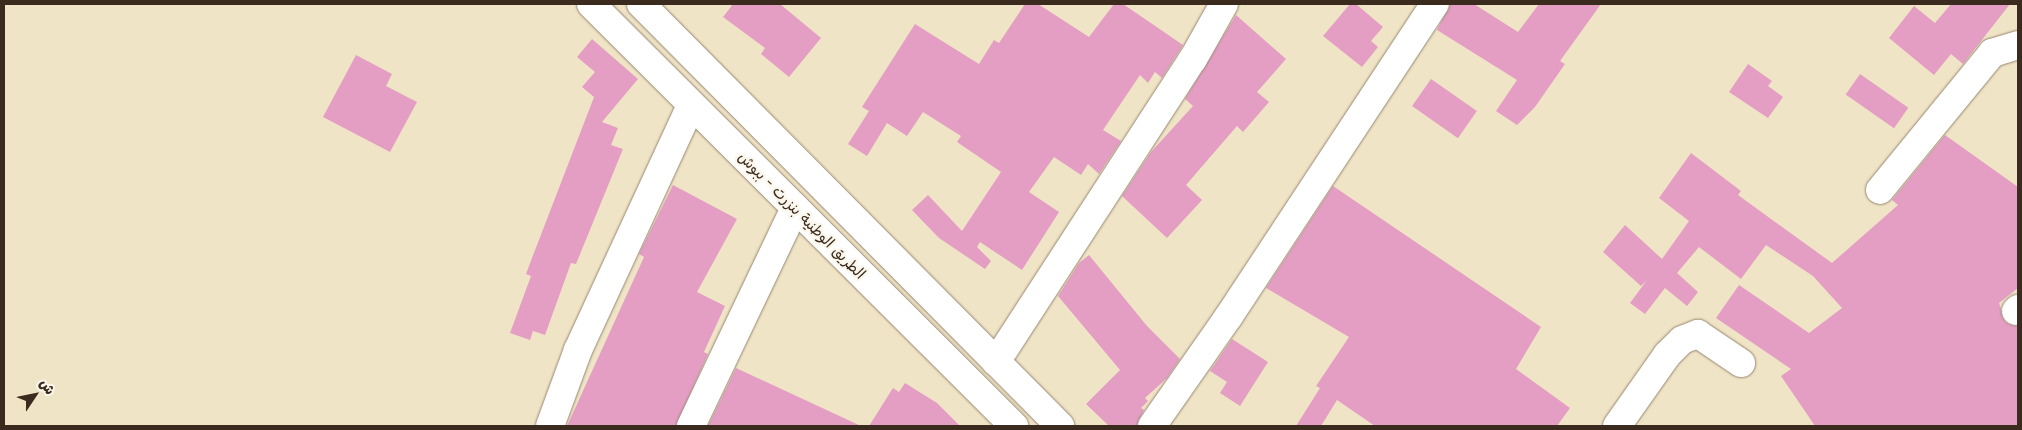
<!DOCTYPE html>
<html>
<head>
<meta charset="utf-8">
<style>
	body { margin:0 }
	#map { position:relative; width:2022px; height:430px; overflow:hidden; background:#f0e4c6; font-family:Mali,"Playpen Sans Arabic",sans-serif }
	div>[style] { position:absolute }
	.building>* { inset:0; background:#e49ec4; transform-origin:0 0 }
	.roads { filter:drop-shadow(0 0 1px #968772) drop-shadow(0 0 1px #968772) }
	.minor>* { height:28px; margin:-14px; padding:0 14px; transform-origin:14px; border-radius:14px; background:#fff }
	.major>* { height:28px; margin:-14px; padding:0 14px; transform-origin:14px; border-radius:14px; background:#fff }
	span { translate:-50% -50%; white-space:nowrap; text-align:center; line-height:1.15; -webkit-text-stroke:5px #fbf7ec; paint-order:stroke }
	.street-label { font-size:15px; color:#3b2a1e }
	.frame { position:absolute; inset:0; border:5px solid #3b2a1e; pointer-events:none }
	.north { position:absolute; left:10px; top:370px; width:50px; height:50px; -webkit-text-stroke:4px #fbf7ec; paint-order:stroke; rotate:56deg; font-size:14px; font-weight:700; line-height:20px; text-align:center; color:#3b2a1e }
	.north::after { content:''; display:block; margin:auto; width:18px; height:22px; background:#3b2a1e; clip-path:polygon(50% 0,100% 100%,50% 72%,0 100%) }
</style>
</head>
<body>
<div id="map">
	<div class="building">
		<div style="clip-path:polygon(733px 4px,780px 4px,821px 38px,789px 77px,761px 54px,765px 48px,723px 17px)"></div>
		<div style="clip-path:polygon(1025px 4px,1038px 4px,1089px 37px,1114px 4px,1123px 4px,1183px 45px,1162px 78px,1155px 72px,1148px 83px,1140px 75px,1103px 130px,1121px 141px,1099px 174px,1088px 164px,1081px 175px,1054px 157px,1029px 192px,1059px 212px,1022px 270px,980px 242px,977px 247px,991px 261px,985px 269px,939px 238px,912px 210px,928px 195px,962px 231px,1001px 172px,957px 142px,961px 136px,923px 112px,907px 136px,887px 123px,867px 156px,848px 144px,869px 111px,862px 107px,915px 24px,979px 64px,994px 40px,999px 43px)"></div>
		<div style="clip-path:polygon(1350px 4px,1356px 4px,1383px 27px,1371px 41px,1378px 47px,1362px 67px,1323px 36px)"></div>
		<div style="clip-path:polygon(1450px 4px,1474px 4px,1518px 32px,1539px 4px,1601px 4px,1560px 61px,1565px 64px,1535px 107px,1517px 125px,1496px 111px,1517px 80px,1437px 30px)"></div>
		<div style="clip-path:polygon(1951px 4px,2010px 4px,1963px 64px,1951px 54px,1934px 75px,1889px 38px,1914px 6px,1935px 23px)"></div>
		<div style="clip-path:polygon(1236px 15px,1286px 59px,1257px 92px,1269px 102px,1243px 132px,1237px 126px,1186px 185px,1202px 200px,1167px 238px,1122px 196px,1151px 152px,1193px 106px,1185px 99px)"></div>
		<div style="clip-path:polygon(592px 39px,638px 79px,602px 122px,618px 128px,611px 145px,623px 149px,576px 264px,571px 263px,545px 335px,533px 331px,530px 340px,510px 333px,531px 276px,526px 274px,532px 258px,594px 97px,582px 87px,595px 72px,577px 57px)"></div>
		<div style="clip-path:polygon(356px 55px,392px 74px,386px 86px,417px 102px,390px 152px,323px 117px)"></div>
		<div style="clip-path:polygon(1748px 64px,1772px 81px,1768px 86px,1783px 97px,1768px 118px,1729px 92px)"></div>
		<div style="left:1860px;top:74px;width:59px;height:25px;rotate:35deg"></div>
		<div style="left:1431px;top:79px;width:56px;height:33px;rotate:35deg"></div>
		<div style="clip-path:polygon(1945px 135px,2018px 187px,2018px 288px,1999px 303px,2005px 322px,2018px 326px,2018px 426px,1815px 426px,1781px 376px,1791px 369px,1716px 318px,1739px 285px,1809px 333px,1842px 308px,1813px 276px,1766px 245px,1741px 279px,1699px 247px,1677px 273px,1698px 292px,1687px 306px,1665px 288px,1645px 314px,1630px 303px,1647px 280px,1641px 286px,1603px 252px,1625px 225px,1662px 259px,1689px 221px,1659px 198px,1691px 153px,1741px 191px,1738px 195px,1832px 263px,1898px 205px,1892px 200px)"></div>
		<div style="clip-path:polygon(673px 185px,737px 219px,697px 292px,725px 306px,704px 352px,708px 354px,676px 426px,567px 426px,644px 257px,639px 254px)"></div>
		<div style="clip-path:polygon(1333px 186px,1541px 327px,1516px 369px,1570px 408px,1557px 426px,1375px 426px,1337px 400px,1321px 426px,1296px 426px,1320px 388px,1316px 386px,1349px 337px,1266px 288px)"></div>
		<div style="clip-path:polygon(1089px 255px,1147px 326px,1180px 359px,1167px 378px,1145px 398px,1148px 401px,1141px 408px,1144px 410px,1137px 426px,1109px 426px,1086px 404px,1120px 370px,1058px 296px,1079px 263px)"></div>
		<div style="clip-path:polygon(1232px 339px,1268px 362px,1240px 406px,1220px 393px,1227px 382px,1210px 371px)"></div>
		<div style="clip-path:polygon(736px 368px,861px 426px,708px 426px)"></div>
		<div style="clip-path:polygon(905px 383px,937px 403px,960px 426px,869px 426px,893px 388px,899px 392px)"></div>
	</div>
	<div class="roads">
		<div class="minor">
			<div style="left:1880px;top:190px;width:177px;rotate:-50.7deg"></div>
			<div style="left:1992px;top:53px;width:27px;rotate:-17deg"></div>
			<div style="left:2016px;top:311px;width:3px;rotate:-45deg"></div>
			<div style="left:996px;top:362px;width:361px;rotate:-57deg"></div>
			<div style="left:1193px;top:59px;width:63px;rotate:-60.6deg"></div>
			<div style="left:550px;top:426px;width:81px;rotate:-69.8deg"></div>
			<div style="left:578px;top:350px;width:270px;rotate:-65.2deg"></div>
			<div style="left:691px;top:426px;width:242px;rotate:-64.5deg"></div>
			<div style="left:1152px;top:426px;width:134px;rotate:-55deg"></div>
			<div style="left:1229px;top:316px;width:374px;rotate:-56.6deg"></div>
			<div style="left:1617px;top:426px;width:87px;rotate:-54.8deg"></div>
			<div style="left:1667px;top:355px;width:21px;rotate:-45deg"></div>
			<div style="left:1682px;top:340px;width:17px;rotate:-21deg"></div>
			<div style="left:1698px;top:334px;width:52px;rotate:34deg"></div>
		</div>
		<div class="major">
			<div style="left:591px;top:4px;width:598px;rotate:44.93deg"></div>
			<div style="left:641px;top:4px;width:595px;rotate:45.2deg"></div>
		</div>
	</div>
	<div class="street-label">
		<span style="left:802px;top:215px;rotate:45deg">الطريق الوطنية بنزرت - ببوش</span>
	</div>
	<div class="frame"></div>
	<div class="north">ش</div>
</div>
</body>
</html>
